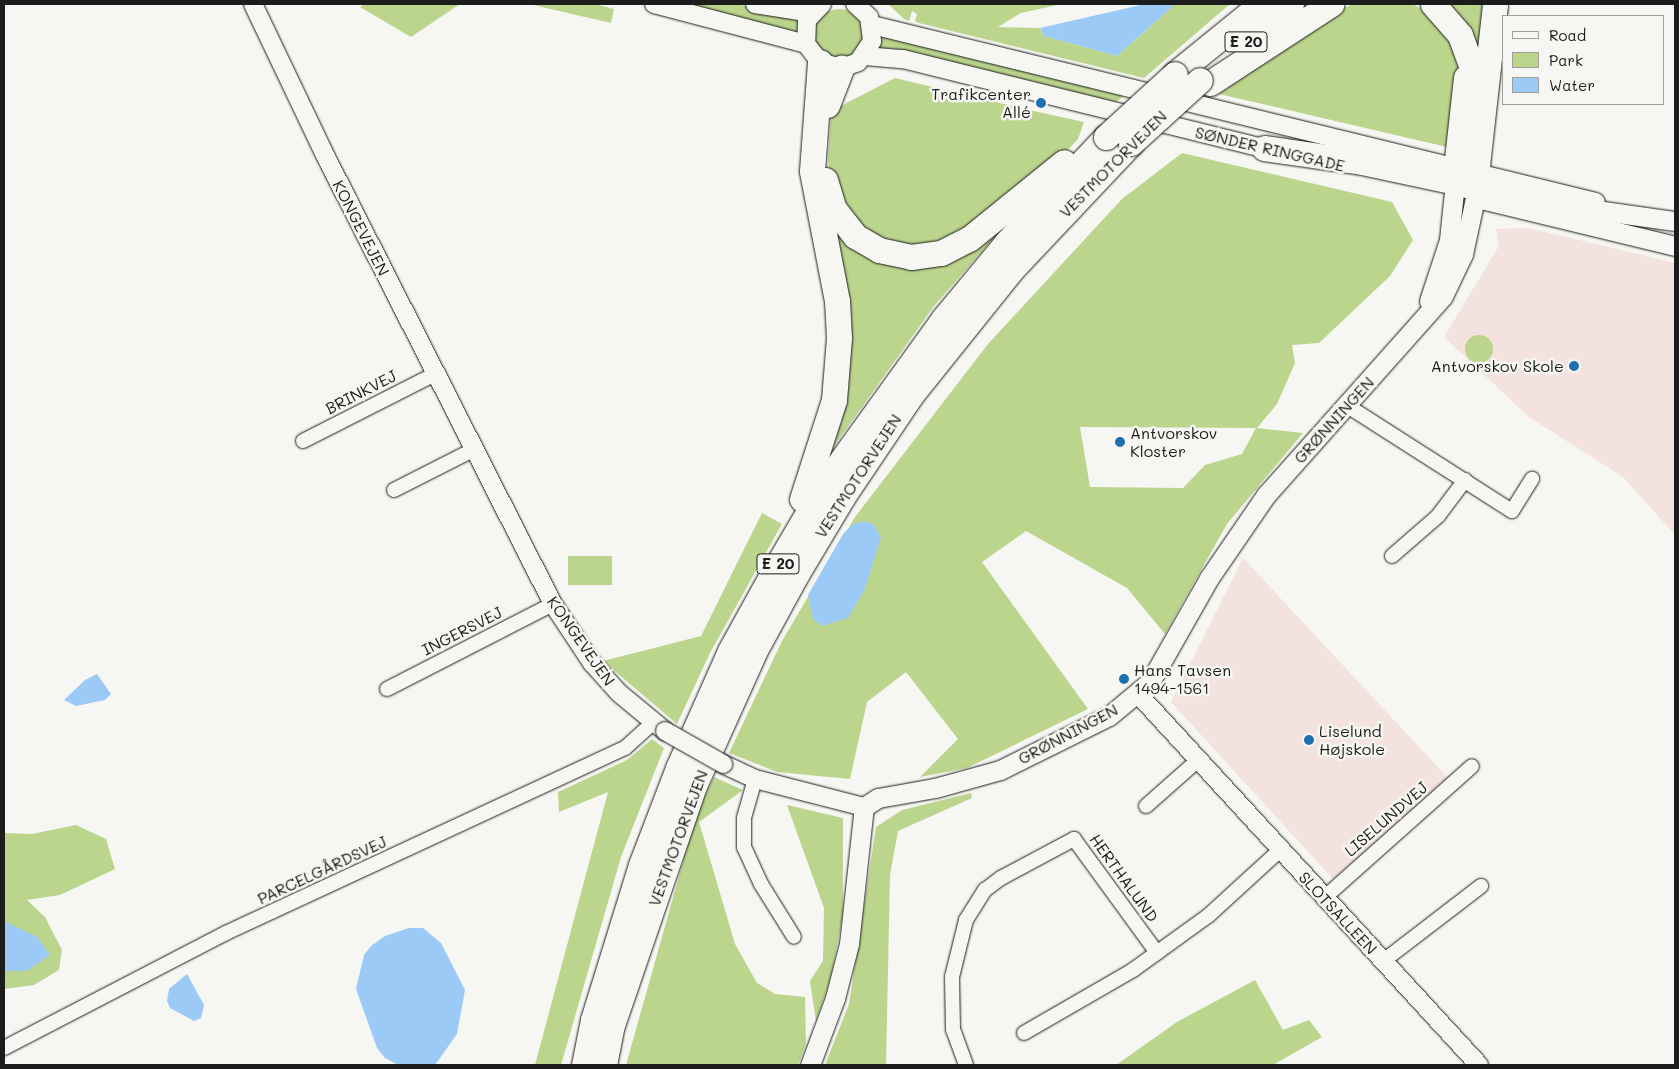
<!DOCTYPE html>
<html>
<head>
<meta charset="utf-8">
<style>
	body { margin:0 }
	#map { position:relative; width:1679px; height:1069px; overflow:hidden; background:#f6f6f2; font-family:Mali,sans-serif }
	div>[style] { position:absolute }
	.built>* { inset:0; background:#f3e2de }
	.green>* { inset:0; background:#bbd58d; transform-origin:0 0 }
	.round { border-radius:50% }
	.water>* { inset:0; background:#9ccaf7 }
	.roads { filter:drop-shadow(0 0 1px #1c1c1c) drop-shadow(0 0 1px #1c1c1c) }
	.minor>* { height:14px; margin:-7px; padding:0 7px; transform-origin:7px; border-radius:7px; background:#f6f6f2 }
	.tertiary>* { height:18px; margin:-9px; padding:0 9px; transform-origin:9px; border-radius:9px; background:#f6f6f2 }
	.secondary>* { height:19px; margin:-9.5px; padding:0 9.5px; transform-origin:9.5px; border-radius:9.5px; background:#f6f6f2 }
	.motorway>* { height:25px; margin:-12.5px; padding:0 12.5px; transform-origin:12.5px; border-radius:12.5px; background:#f6f6f2 }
	.bridges { filter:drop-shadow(0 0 1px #1c1c1c) drop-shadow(0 0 1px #1c1c1c) }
	.tertiary-bridge>* { height:18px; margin:-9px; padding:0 9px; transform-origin:9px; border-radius:9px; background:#f6f6f2 }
	.motorway-bridge>* { height:25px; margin:-12.5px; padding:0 12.5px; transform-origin:12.5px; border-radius:12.5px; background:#f6f6f2 }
	.dots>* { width:14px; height:14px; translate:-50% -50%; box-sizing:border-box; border:2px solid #f6f6f2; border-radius:50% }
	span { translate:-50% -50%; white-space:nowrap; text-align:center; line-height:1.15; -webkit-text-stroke:5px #f6f6f2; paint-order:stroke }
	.shield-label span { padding:1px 4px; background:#f6f6f2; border:1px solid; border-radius:4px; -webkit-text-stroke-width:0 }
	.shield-label { font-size:15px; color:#1c1c1c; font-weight:700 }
	.poi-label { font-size:16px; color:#1c1c1c }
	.right { translate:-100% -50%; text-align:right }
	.left { translate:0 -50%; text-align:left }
	.street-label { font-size:16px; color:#1c1c1c }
	.frame { position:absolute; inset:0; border:5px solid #1c1c1c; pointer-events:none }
	.legend { position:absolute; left:1502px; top:15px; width:162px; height:90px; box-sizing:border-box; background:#f6f6f2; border:1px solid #9f9f9c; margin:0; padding:6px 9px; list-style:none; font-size:15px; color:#1c1c1c }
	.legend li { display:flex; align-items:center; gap:10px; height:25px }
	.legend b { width:25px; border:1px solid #9f9f9c }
</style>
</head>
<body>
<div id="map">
	<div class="built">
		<div style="clip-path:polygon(1529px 228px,1675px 263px,1675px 535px,1623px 477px,1529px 417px,1444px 337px,1499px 246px,1496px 229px)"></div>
		<div style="clip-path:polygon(1243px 558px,1448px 778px,1333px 879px,1171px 702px)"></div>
	</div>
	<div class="green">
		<div style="clip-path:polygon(364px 4px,460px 4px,411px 37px,360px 7px)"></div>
		<div style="clip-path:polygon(529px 4px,595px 4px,614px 9px,611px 23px)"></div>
		<div style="clip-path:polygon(677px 4px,736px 4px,801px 18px,799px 35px)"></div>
		<div style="clip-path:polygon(888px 4px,1062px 4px,1021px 13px,998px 27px,1040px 28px,1044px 36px,1117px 56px,1171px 8px,1171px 4px,1230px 4px,1144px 78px,919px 23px,915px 21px,917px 14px,912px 11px,909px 21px,904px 19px)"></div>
		<div style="clip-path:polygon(1354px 4px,1412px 4px,1427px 11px,1446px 31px,1462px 69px,1451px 148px,1219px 94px,1331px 13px)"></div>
		<div style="clip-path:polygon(1446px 4px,1488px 4px,1478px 83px)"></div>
		<div class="round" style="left:814px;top:9px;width:50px;height:50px"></div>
		<div style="clip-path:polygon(881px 32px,975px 55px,1124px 96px,1114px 103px,878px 50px)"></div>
		<div style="clip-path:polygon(895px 78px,1029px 110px,1084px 122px,1078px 139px,1064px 154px,961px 238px,902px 250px,856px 229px,830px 179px,828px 160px,831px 111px)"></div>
		<div style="clip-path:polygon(evenodd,1182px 153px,1392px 202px,1413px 240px,1390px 276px,1319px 343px,1292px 345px,1295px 363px,1277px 404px,1257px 428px,1303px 433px,1227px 524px,1165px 634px,1127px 588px,1026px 531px,982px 562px,1088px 709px,967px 768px,920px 777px,958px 739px,906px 672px,867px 702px,850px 779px,777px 772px,729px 753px,782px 641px,855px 517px,988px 344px,1122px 199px,1182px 153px,1080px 427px,1081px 427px,1256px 428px,1242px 454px,1205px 465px,1183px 488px,1090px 487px,1080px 427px)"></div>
		<div style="clip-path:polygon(825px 209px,887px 259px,1014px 215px,934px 306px,822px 463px,834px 426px)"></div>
		<div class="round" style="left:1465px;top:335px;width:28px;height:28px"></div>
		<div style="clip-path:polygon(762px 513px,782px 524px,710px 653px,677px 724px,603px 661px,701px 636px)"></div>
		<div style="left:568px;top:556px;width:44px;height:29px"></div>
		<div style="clip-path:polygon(652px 739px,664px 748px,621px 857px,561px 1065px,535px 1065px,608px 792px,559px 812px,558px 792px,627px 760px)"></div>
		<div style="clip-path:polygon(714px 777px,743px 790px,699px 822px,735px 944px,757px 983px,775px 994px,805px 997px,806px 1044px,798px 1065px,626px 1065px,697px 812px)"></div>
		<div style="clip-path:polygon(971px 793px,972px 798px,898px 831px,890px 875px,886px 1065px,825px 1065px,849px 1004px,876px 827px,902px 810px)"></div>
		<div style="clip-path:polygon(787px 805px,843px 818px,843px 915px,831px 978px,816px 1021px,810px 981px,823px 961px,824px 908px)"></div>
		<div style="clip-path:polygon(76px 825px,106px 839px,115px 869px,60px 895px,27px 900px,45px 917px,62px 950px,59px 970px,34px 985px,4px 989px,4px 833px,32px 834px)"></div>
		<div style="clip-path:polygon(1255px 980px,1283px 1030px,1309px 1020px,1322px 1037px,1273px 1065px,1116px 1065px,1177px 1022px)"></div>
	</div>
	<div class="water">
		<div style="clip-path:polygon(1145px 4px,1171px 4px,1171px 8px,1117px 56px,1044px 36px,1040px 28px)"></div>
		<div style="clip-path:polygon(865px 521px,874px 525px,881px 537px,865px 589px,848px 618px,822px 626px,813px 619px,808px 595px,843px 534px,853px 524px)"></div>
		<div style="clip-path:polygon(97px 674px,111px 694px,105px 700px,76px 706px,64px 700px,85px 680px)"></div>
		<div style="clip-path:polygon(4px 921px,37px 937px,50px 955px,27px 971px,5px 971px)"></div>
		<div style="clip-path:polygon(409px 928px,423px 928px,441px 943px,465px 990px,457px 1034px,435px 1065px,398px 1065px,385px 1058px,377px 1048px,356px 989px,364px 955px,371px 946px,385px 936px)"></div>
		<div style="clip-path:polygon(187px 974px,204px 1005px,201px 1018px,194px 1021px,170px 1008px,167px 1001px,169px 989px)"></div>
	</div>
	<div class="roads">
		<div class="minor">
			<div style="left:1346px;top:405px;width:197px;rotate:32.6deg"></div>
			<div style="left:1512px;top:511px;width:38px;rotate:-58deg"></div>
			<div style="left:303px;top:441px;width:148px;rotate:-26.9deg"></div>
			<div style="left:394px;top:490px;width:89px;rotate:-26.9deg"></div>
			<div style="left:1392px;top:556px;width:61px;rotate:-41deg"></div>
			<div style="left:1438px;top:516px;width:45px;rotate:-53.1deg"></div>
			<div style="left:387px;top:689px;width:186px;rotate:-27.1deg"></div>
			<div style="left:755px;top:779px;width:41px;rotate:105.8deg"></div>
			<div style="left:744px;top:818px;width:29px;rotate:90deg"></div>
			<div style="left:744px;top:847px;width:41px;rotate:65.3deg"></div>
			<div style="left:761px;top:884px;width:62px;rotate:58.1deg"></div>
			<div style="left:1146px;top:806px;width:69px;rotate:-41.5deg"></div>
			<div style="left:1324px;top:898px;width:198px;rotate:-41.7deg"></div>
			<div style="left:1382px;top:962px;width:125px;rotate:-37.5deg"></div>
			<div style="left:1024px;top:1033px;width:126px;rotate:-30deg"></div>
			<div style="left:1133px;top:970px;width:92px;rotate:-35.8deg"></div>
			<div style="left:1208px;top:916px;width:98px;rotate:-42.5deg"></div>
			<div style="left:4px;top:1048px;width:250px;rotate:-27.4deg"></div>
			<div style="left:226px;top:933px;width:440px;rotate:-24.9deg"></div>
			<div style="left:625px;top:748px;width:38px;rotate:-42deg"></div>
			<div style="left:966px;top:1065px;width:37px;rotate:-110deg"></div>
			<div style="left:953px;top:1030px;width:53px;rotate:-91.1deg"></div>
			<div style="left:952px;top:977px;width:59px;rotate:-76.2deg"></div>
			<div style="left:966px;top:920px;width:36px;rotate:-58deg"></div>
			<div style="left:985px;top:890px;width:20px;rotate:-37deg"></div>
			<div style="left:1001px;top:878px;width:83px;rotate:-28.1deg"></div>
			<div style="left:1074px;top:839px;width:141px;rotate:53.9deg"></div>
		</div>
		<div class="tertiary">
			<div style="left:253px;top:4px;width:165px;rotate:64.5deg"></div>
			<div style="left:324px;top:153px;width:506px;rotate:63.08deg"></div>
			<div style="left:553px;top:604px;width:71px;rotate:56.5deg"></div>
			<div style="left:592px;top:663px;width:40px;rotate:48deg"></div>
			<div style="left:619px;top:693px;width:60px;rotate:39.6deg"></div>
			<div style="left:654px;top:4px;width:157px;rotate:14.7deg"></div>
			<div style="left:755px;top:4px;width:58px;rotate:9deg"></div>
			<div style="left:822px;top:4px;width:22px;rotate:133deg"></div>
			<div style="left:807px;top:20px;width:24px;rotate:92deg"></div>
			<div style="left:806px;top:44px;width:23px;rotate:52deg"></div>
			<div style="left:820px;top:62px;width:22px;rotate:16deg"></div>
			<div style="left:841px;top:68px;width:18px;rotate:-19deg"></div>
			<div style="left:858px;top:62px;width:25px;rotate:-56deg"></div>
			<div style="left:872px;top:41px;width:24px;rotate:-97deg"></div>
			<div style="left:869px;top:17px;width:19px;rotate:-137deg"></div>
			<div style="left:872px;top:25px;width:745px;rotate:13.74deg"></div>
			<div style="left:865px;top:56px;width:38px;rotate:5deg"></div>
			<div style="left:903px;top:59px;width:384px;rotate:13.9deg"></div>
			<div style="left:1138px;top:694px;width:504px;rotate:47.41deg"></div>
			<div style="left:723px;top:764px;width:35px;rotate:25deg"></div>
			<div style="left:755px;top:779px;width:113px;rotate:14.4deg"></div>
		</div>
		<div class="secondary">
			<div style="left:1465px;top:188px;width:20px;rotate:-3deg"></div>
			<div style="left:1485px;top:187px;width:99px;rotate:12.2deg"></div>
			<div style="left:1582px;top:208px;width:94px;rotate:8deg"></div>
			<div style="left:1481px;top:199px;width:200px;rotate:13.6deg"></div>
			<div style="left:1429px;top:301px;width:64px;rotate:-71.8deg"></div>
			<div style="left:1449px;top:240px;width:68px;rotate:-84.1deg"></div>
			<div style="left:810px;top:1065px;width:72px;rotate:-69.5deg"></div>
			<div style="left:835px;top:998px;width:56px;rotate:-75.5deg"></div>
			<div style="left:849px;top:944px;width:138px;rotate:-83.8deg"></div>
			<div style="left:864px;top:807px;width:17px;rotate:-33deg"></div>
			<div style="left:878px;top:798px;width:58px;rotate:-10deg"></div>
			<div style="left:935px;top:788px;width:67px;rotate:-15.5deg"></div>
			<div style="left:1000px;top:770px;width:122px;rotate:-26.4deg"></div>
			<div style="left:1109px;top:716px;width:53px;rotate:-39.7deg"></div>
			<div style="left:1150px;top:682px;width:120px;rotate:-60.4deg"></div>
			<div style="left:1209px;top:578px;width:101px;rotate:-55.5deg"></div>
			<div style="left:1266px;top:495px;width:266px;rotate:-48.3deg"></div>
			<div style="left:1443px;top:296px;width:47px;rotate:-64.5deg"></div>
			<div style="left:1463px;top:254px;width:57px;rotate:-77.9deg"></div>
			<div style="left:1475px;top:198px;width:25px;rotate:-88deg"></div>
		</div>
		<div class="motorway">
			<div style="left:1433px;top:4px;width:41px;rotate:48.9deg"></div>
			<div style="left:1460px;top:35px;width:38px;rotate:70deg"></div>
			<div style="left:1473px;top:71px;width:25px;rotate:90deg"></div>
			<div style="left:1253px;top:35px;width:49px;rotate:-39.2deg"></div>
			<div style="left:1175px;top:74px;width:111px;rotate:-39.1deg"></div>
			<div style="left:1210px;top:83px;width:145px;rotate:-33.1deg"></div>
			<div style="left:827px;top:105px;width:40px;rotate:-69deg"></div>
			<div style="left:1264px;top:148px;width:99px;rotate:8.1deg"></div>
			<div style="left:1362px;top:162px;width:96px;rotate:12deg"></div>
			<div style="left:1456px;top:182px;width:14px;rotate:-12deg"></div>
			<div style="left:1470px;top:179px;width:16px;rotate:-63deg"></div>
			<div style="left:1477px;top:165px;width:162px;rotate:-83.6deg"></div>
			<div style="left:1457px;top:159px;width:82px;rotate:-83.7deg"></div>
			<div style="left:825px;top:180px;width:30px;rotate:73deg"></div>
			<div style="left:834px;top:209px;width:34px;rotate:52deg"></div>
			<div style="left:855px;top:236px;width:28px;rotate:30deg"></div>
			<div style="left:879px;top:250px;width:33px;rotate:12deg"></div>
			<div style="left:911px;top:257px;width:30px;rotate:-8deg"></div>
			<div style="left:941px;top:253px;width:31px;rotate:-27deg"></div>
			<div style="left:969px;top:239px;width:122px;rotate:-39deg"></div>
			<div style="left:802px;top:499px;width:104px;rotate:-72.1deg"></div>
			<div style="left:834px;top:400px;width:62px;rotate:-85.4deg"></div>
			<div style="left:839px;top:338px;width:37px;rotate:-93deg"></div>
			<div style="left:837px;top:301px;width:132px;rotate:-100.9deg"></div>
			<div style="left:812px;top:171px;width:109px;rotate:-85.8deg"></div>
			<div style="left:584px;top:1065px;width:46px;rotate:-78.7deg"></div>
			<div style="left:593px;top:1020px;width:162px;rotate:-72.8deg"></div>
			<div style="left:641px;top:865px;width:104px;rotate:-69.1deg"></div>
			<div style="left:678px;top:768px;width:128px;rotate:-66deg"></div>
			<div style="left:730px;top:651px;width:99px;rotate:-61.1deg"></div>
			<div style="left:778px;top:564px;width:99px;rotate:-59.5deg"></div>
			<div style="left:828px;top:479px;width:198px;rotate:-54.2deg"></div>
			<div style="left:944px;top:318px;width:99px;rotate:-50.3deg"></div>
			<div style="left:1007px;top:242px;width:144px;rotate:-46.7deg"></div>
			<div style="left:604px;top:1065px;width:38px;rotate:-79deg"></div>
			<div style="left:611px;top:1028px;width:254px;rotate:-71.1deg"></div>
			<div style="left:693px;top:788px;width:151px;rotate:-65.8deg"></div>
			<div style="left:755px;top:650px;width:88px;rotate:-61.4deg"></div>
			<div style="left:797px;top:573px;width:90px;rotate:-59.1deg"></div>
			<div style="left:843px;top:496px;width:122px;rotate:-56deg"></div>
			<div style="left:911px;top:395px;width:160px;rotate:-51.3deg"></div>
			<div style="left:1011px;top:270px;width:175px;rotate:-46.6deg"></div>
		</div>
	</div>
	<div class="bridges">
		<div class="tertiary-bridge">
			<div style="left:665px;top:731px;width:67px;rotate:29.6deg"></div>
		</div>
		<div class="motorway-bridge">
			<div style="left:1106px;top:137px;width:93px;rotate:-42.4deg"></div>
			<div style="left:1131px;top:143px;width:93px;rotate:-42.4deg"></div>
		</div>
	</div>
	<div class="dots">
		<div style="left:1041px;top:103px;background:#1f6fb2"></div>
		<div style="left:1574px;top:366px;background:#1f6fb2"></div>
		<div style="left:1120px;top:442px;background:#1f6fb2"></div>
		<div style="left:1124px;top:679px;background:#1f6fb2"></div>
		<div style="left:1309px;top:740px;background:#1f6fb2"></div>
	</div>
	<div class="shield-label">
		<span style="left:1246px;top:42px">E 20</span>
		<span style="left:778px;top:564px">E 20</span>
	</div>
	<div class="poi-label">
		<span class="right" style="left:1031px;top:103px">Trafikcenter<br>Allé</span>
		<span class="right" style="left:1564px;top:366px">Antvorskov Skole</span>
		<span class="left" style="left:1130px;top:442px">Antvorskov<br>Kloster</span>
		<span class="left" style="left:1134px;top:679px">Hans Tavsen<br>1494-1561</span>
		<span class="left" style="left:1319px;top:740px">Liselund<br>Højskole</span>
	</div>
	<div class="street-label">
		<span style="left:1270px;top:149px;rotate:13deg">SØNDER RINGGADE</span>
		<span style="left:1113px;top:164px;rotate:-45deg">VESTMOTORVEJEN</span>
		<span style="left:361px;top:228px;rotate:63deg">KONGEVEJEN</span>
		<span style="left:361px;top:392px;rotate:-27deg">BRINKVEJ</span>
		<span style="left:1334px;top:420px;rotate:-48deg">GRØNNINGEN</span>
		<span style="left:858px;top:476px;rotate:-57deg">VESTMOTORVEJEN</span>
		<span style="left:462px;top:631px;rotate:-27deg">INGERSVEJ</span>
		<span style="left:581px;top:641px;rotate:55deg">KONGEVEJEN</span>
		<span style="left:1068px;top:734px;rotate:-28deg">GRØNNINGEN</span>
		<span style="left:1386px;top:819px;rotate:-41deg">LISELUNDVEJ</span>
		<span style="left:678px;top:838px;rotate:-70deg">VESTMOTORVEJEN</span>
		<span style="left:322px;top:870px;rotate:-25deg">PARCELGÅRDSVEJ</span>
		<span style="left:1124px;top:878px;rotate:54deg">HERTHALUND</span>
		<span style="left:1338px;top:913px;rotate:47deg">SLOTSALLEEN</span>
	</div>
	<div class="frame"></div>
	<ul class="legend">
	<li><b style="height:6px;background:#f6f6f2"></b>Road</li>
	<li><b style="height:14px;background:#bbd58d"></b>Park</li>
	<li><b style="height:14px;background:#9ccaf7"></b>Water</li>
	</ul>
</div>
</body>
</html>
